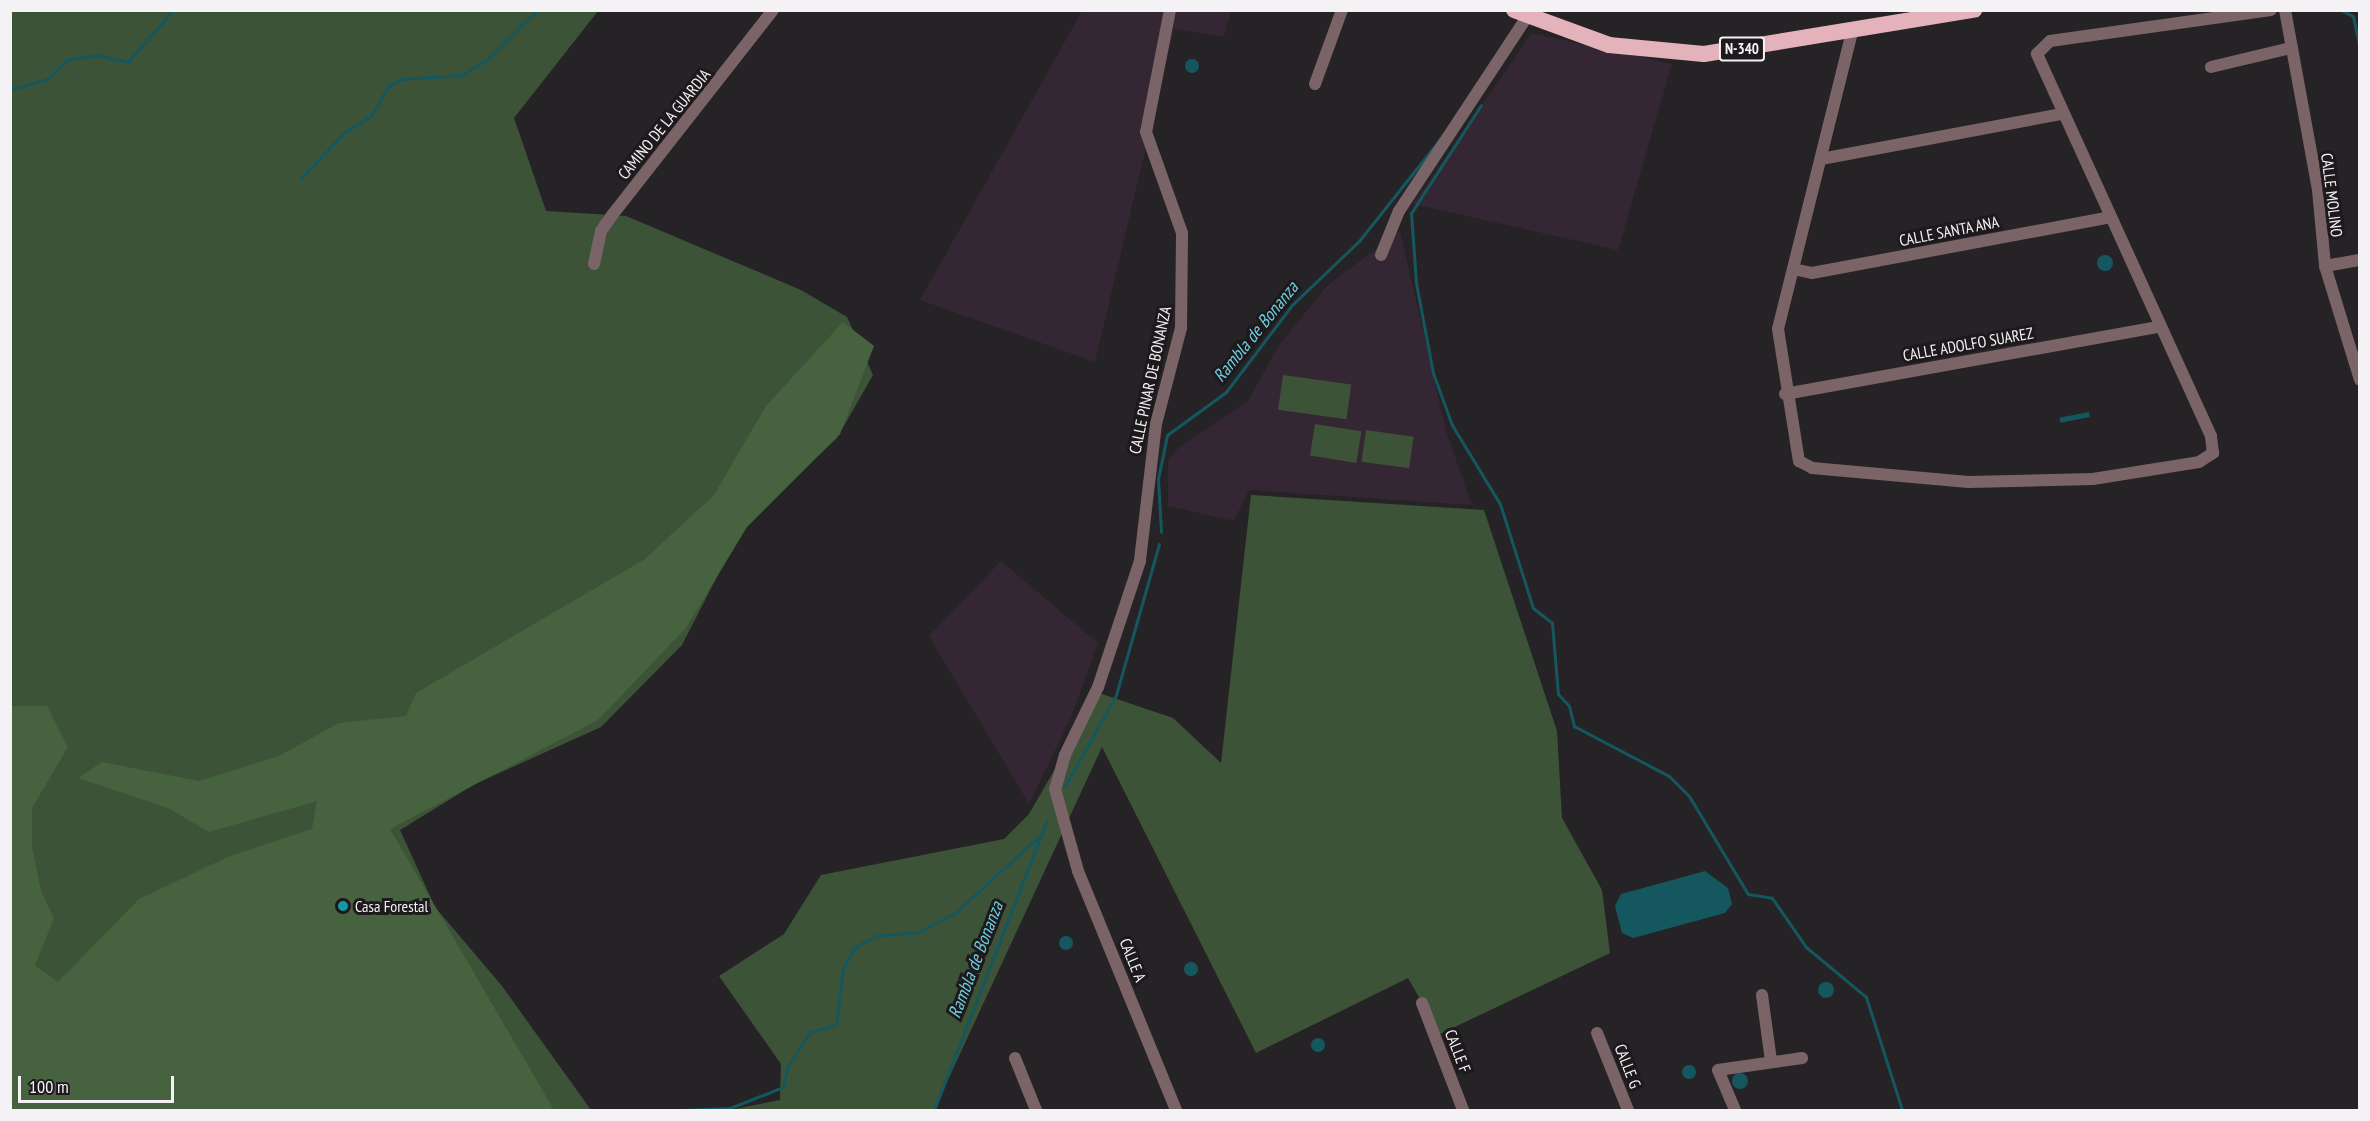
<!DOCTYPE html>
<html>
<head>
<meta charset="utf-8">
<style>
	body { margin:0 }
	#map { position:relative; width:2370px; height:1121px; overflow:hidden; background:#262326; font-family:"PT Sans Narrow",sans-serif }
	div>[style] { position:absolute }
	.industrial>* { inset:0; background:#342632 }
	.green>* { inset:0; background:#3d5338; transform-origin:0 0 }
	.forest>* { inset:0; background:#46623f }
	.water>* { inset:0; background:#15575f; transform-origin:0 0 }
	.round { border-radius:50% }
	.stream>* { height:3px; margin:-1.5px; padding:0 1.5px; transform-origin:1.5px; border-radius:1.5px; background:#15575f }
	.minor>* { height:12px; margin:-6px; padding:0 6px; transform-origin:6px; border-radius:6px; background:#7b6468 }
	.trunk>* { height:16px; margin:-8px; padding:0 8px; transform-origin:8px; border-radius:8px; background:#e4b2ba }
	.dots>* { width:16px; height:16px; translate:-50% -50%; box-sizing:border-box; border:3px solid #1d191d; border-radius:50% }
	span { translate:-50% -50%; white-space:nowrap; text-align:center; line-height:1.15; -webkit-text-stroke:6px #1d191d; paint-order:stroke }
	.shield-label span { padding:2px 4px; background:#1d191d; border:2px solid; border-radius:4px; -webkit-text-stroke-width:0 }
	.shield-label { font-size:15px; color:#f4f2f4; font-weight:700 }
	.street-label { font-size:16px; color:#f4f2f4 }
	.poi-label { font-size:16px; color:#f4f2f4 }
	.left { translate:0 -50%; text-align:left }
	.water-label { font-size:18px; color:#6dd0dd; font-style:italic }
	.frame { position:absolute; inset:0; border:12px solid #f4f2f4; pointer-events:none }
	.scale { position:absolute; left:18px; top:1076px; width:156px; height:27px; box-sizing:border-box; border:3px solid #f4f2f4; border-top:0; padding-left:8px; font-size:18px; line-height:21px; white-space:nowrap; color:#f4f2f4; -webkit-text-stroke:4px #1d191d; paint-order:stroke }
</style>
</head>
<body>
<div id="map">
	<div class="industrial">
		<div style="clip-path:polygon(1082px 11px,1231px 11px,1224px 37px,1174px 29px,1095px 362px,920px 300px)"></div>
		<div style="clip-path:polygon(1532px 33px,1672px 64px,1618px 250px,1413px 204px)"></div>
		<div style="clip-path:polygon(1400px 231px,1446px 431px,1472px 505px,1249px 490px,1234px 521px,1168px 506px,1168px 461px,1179px 447px,1248px 401px,1279px 345px,1327px 286px)"></div>
		<div style="clip-path:polygon(1001px 561px,1098px 643px,1071px 718px,1029px 804px,929px 636px)"></div>
	</div>
	<div class="green">
		<div style="clip-path:polygon(10px 11px,598px 11px,514px 118px,546px 211px,626px 216px,801px 290px,847px 317px,873px 375px,837px 438px,742px 528px,682px 645px,601px 727px,475px 784px,400px 830px,435px 907px,502px 986px,591px 1110px,11px 1110px)"></div>
		<div style="left:1283px;top:375px;width:69px;height:35px;rotate:8deg"></div>
		<div style="left:1315px;top:424px;width:47px;height:32px;rotate:9deg"></div>
		<div style="left:1366px;top:430px;width:48px;height:32px;rotate:8deg"></div>
		<div style="clip-path:polygon(1251px 495px,1484px 510px,1557px 731px,1562px 818px,1602px 890px,1610px 953px,1440px 1034px,1408px 978px,1256px 1053px,1102px 747px,934px 1110px,730px 1110px,780px 1100px,781px 1064px,719px 976px,784px 934px,821px 875px,1004px 839px,1029px 814px,1099px 693px,1173px 718px,1221px 763px)"></div>
	</div>
	<div class="forest">
		<div style="clip-path:polygon(843px 322px,874px 346px,840px 434px,747px 527px,686px 628px,598px 720px,390px 829px,554px 1110px,11px 1110px,11px 706px,47px 706px,68px 747px,32px 808px,32px 847px,41px 891px,54px 918px,35px 965px,58px 982px,139px 899px,230px 856px,312px 829px,317px 801px,209px 832px,168px 808px,78px 778px,102px 762px,199px 781px,279px 756px,339px 723px,406px 716px,416px 693px,645px 559px,714px 495px,766px 406px)"></div>
	</div>
	<div class="water">
		<div class="round" style="left:1185px;top:59px;width:14px;height:14px"></div>
		<div class="round" style="left:2097px;top:255px;width:16px;height:16px"></div>
		<div style="left:2089px;top:412px;width:5px;height:30px;rotate:79deg"></div>
		<div style="clip-path:polygon(1705px 871px,1728px 888px,1732px 904px,1725px 913px,1633px 938px,1622px 933px,1615px 906px,1621px 894px)"></div>
		<div class="round" style="left:1059px;top:936px;width:14px;height:14px"></div>
		<div class="round" style="left:1184px;top:962px;width:14px;height:14px"></div>
		<div class="round" style="left:1818px;top:982px;width:16px;height:16px"></div>
		<div class="round" style="left:1311px;top:1038px;width:14px;height:14px"></div>
		<div class="round" style="left:1682px;top:1065px;width:14px;height:14px"></div>
		<div class="round" style="left:1732px;top:1073px;width:16px;height:16px"></div>
	</div>
	<div class="stream">
		<div style="left:2341px;top:10px;width:13px;rotate:27deg"></div>
		<div style="left:2353px;top:16px;width:33px;rotate:78deg"></div>
		<div style="left:10px;top:90px;width:39px;rotate:-17deg"></div>
		<div style="left:47px;top:79px;width:30px;rotate:-42deg"></div>
		<div style="left:69px;top:59px;width:29px;rotate:-8deg"></div>
		<div style="left:98px;top:55px;width:31px;rotate:13deg"></div>
		<div style="left:128px;top:62px;width:69px;rotate:-49.1deg"></div>
		<div style="left:1481px;top:105px;width:129px;rotate:122.9deg"></div>
		<div style="left:1411px;top:213px;width:70px;rotate:85.9deg"></div>
		<div style="left:1416px;top:283px;width:92px;rotate:79.3deg"></div>
		<div style="left:1433px;top:373px;width:55px;rotate:69.9deg"></div>
		<div style="left:1452px;top:425px;width:92px;rotate:58.7deg"></div>
		<div style="left:1500px;top:504px;width:109px;rotate:72.4deg"></div>
		<div style="left:1533px;top:608px;width:24px;rotate:38deg"></div>
		<div style="left:1552px;top:623px;width:71px;rotate:85.2deg"></div>
		<div style="left:1558px;top:694px;width:16px;rotate:47deg"></div>
		<div style="left:1569px;top:706px;width:21px;rotate:76deg"></div>
		<div style="left:1574px;top:726px;width:107px;rotate:27.8deg"></div>
		<div style="left:1669px;top:776px;width:28px;rotate:45deg"></div>
		<div style="left:1689px;top:796px;width:114px;rotate:59deg"></div>
		<div style="left:1748px;top:894px;width:24px;rotate:9deg"></div>
		<div style="left:1772px;top:898px;width:60px;rotate:55.2deg"></div>
		<div style="left:1806px;top:947px;width:78px;rotate:39.8deg"></div>
		<div style="left:1866px;top:997px;width:119px;rotate:72.3deg"></div>
		<div style="left:301px;top:178px;width:64px;rotate:-46.3deg"></div>
		<div style="left:345px;top:132px;width:31px;rotate:-32deg"></div>
		<div style="left:371px;top:116px;width:34px;rotate:-60deg"></div>
		<div style="left:388px;top:87px;width:15px;rotate:-32deg"></div>
		<div style="left:401px;top:79px;width:61px;rotate:-3.8deg"></div>
		<div style="left:462px;top:75px;width:32px;rotate:-32deg"></div>
		<div style="left:489px;top:58px;width:68px;rotate:-45deg"></div>
		<div style="left:1161px;top:532px;width:53px;rotate:-93.2deg"></div>
		<div style="left:1158px;top:479px;width:45px;rotate:-78.4deg"></div>
		<div style="left:1167px;top:435px;width:73px;rotate:-36.1deg"></div>
		<div style="left:1226px;top:392px;width:109px;rotate:-52.8deg"></div>
		<div style="left:1292px;top:305px;width:93px;rotate:-43.7deg"></div>
		<div style="left:1359px;top:241px;width:137px;rotate:-51.5deg"></div>
		<div style="left:1065px;top:786px;width:104px;rotate:-60.7deg"></div>
		<div style="left:1116px;top:695px;width:157px;rotate:-74.1deg"></div>
		<div style="left:644px;top:1110px;width:40px"></div>
		<div style="left:684px;top:1110px;width:46px;rotate:-2.5deg"></div>
		<div style="left:730px;top:1108px;width:57px;rotate:-21.6deg"></div>
		<div style="left:783px;top:1087px;width:22px;rotate:-77deg"></div>
		<div style="left:788px;top:1066px;width:40px;rotate:-57.1deg"></div>
		<div style="left:810px;top:1032px;width:27px;rotate:-15deg"></div>
		<div style="left:836px;top:1025px;width:57px;rotate:-83deg"></div>
		<div style="left:843px;top:968px;width:24px;rotate:-60deg"></div>
		<div style="left:855px;top:947px;width:24px;rotate:-28deg"></div>
		<div style="left:876px;top:936px;width:42px;rotate:-5.4deg"></div>
		<div style="left:918px;top:932px;width:42px;rotate:-27.2deg"></div>
		<div style="left:955px;top:913px;width:113px;rotate:-42.5deg"></div>
		<div style="left:934px;top:1110px;width:311px;rotate:-68.7deg"></div>
	</div>
	<div class="minor">
		<div style="left:1170px;top:10px;width:124px;rotate:101.1deg"></div>
		<div style="left:1146px;top:132px;width:107px;rotate:70.4deg"></div>
		<div style="left:1182px;top:233px;width:95px;rotate:90.6deg"></div>
		<div style="left:1181px;top:328px;width:99px;rotate:104.6deg"></div>
		<div style="left:1156px;top:424px;width:138px;rotate:96.7deg"></div>
		<div style="left:1140px;top:561px;width:133px;rotate:108.4deg"></div>
		<div style="left:1098px;top:687px;width:76px;rotate:115.9deg"></div>
		<div style="left:1065px;top:755px;width:35px;rotate:106deg"></div>
		<div style="left:1055px;top:789px;width:85px;rotate:74.3deg"></div>
		<div style="left:1078px;top:871px;width:258px;rotate:67.7deg"></div>
		<div style="left:2285px;top:10px;width:183px;rotate:79.6deg"></div>
		<div style="left:2318px;top:190px;width:76px;rotate:84.7deg"></div>
		<div style="left:2325px;top:266px;width:119px;rotate:72.9deg"></div>
		<div style="left:1852px;top:32px;width:306px;rotate:104deg"></div>
		<div style="left:1778px;top:329px;width:134px;rotate:81deg"></div>
		<div style="left:1799px;top:461px;width:15px;rotate:28deg"></div>
		<div style="left:1812px;top:468px;width:157px;rotate:5.1deg"></div>
		<div style="left:1968px;top:482px;width:125px;rotate:-1.4deg"></div>
		<div style="left:2093px;top:479px;width:107px;rotate:-9.1deg"></div>
		<div style="left:2199px;top:462px;width:17px;rotate:-33deg"></div>
		<div style="left:2213px;top:453px;width:17px;rotate:-97deg"></div>
		<div style="left:2211px;top:436px;width:420px;rotate:-114.5deg"></div>
		<div style="left:2037px;top:54px;width:18px;rotate:-45deg"></div>
		<div style="left:2050px;top:41px;width:223px;rotate:-8deg"></div>
		<div style="left:2211px;top:67px;width:82px;rotate:-13.4deg"></div>
		<div style="left:1315px;top:84px;width:79px;rotate:-70deg"></div>
		<div style="left:1821px;top:159px;width:245px;rotate:-10.6deg"></div>
		<div style="left:1381px;top:255px;width:48px;rotate:-67.8deg"></div>
		<div style="left:1399px;top:211px;width:232px;rotate:-56.6deg"></div>
		<div style="left:594px;top:264px;width:34px;rotate:-78deg"></div>
		<div style="left:601px;top:231px;width:21px;rotate:-55deg"></div>
		<div style="left:613px;top:214px;width:259px;rotate:-51.9deg"></div>
		<div style="left:2325px;top:266px;width:36px;rotate:-10deg"></div>
		<div style="left:1793px;top:269px;width:19px;rotate:12deg"></div>
		<div style="left:1812px;top:273px;width:303px;rotate:-10.6deg"></div>
		<div style="left:1785px;top:394px;width:378px;rotate:-10.2deg"></div>
		<div style="left:1762px;top:995px;width:67px;rotate:82.2deg"></div>
		<div style="left:1422px;top:1003px;width:115px;rotate:69deg"></div>
		<div style="left:1597px;top:1033px;width:83px;rotate:68.1deg"></div>
		<div style="left:1015px;top:1058px;width:56px;rotate:68deg"></div>
		<div style="left:1735px;top:1110px;width:43px;rotate:-113deg"></div>
		<div style="left:1718px;top:1070px;width:85px;rotate:-8.1deg"></div>
	</div>
	<div class="trunk">
		<div style="left:1514px;top:10px;width:101px;rotate:20.2deg"></div>
		<div style="left:1609px;top:45px;width:95px;rotate:5.4deg"></div>
		<div style="left:1704px;top:54px;width:274px;rotate:-9.3deg"></div>
	</div>
	<div class="dots">
		<div style="left:343px;top:906px;background:#0f9aa8"></div>
	</div>
	<div class="shield-label">
		<span style="left:1742px;top:49px">N-340</span>
	</div>
	<div class="street-label">
		<span style="left:664px;top:124px;rotate:-51deg">CAMINO DE LA GUARDIA</span>
		<span style="left:2332px;top:195px;rotate:83deg">CALLE MOLINO</span>
		<span style="left:1949px;top:231px;rotate:-11deg">CALLE SANTA ANA</span>
		<span style="left:1968px;top:344px;rotate:-10deg">CALLE ADOLFO SUAREZ</span>
		<span style="left:1150px;top:380px;rotate:-78deg">CALLE PINAR DE BONANZA</span>
		<span style="left:1133px;top:960px;rotate:68deg">CALLE A</span>
		<span style="left:1458px;top:1051px;rotate:69deg">CALLE F</span>
		<span style="left:1628px;top:1066px;rotate:69deg">CALLE G</span>
	</div>
	<div class="poi-label">
		<span class="left" style="left:355px;top:906px">Casa Forestal</span>
	</div>
	<div class="water-label">
		<span style="left:1256px;top:332px;rotate:-51deg">Rambla de Bonanza</span>
		<span style="left:976px;top:960px;rotate:-69deg">Rambla de Bonanza</span>
	</div>
	<div class="frame"></div>
	<div class="scale">100 m</div>
</div>
</body>
</html>
